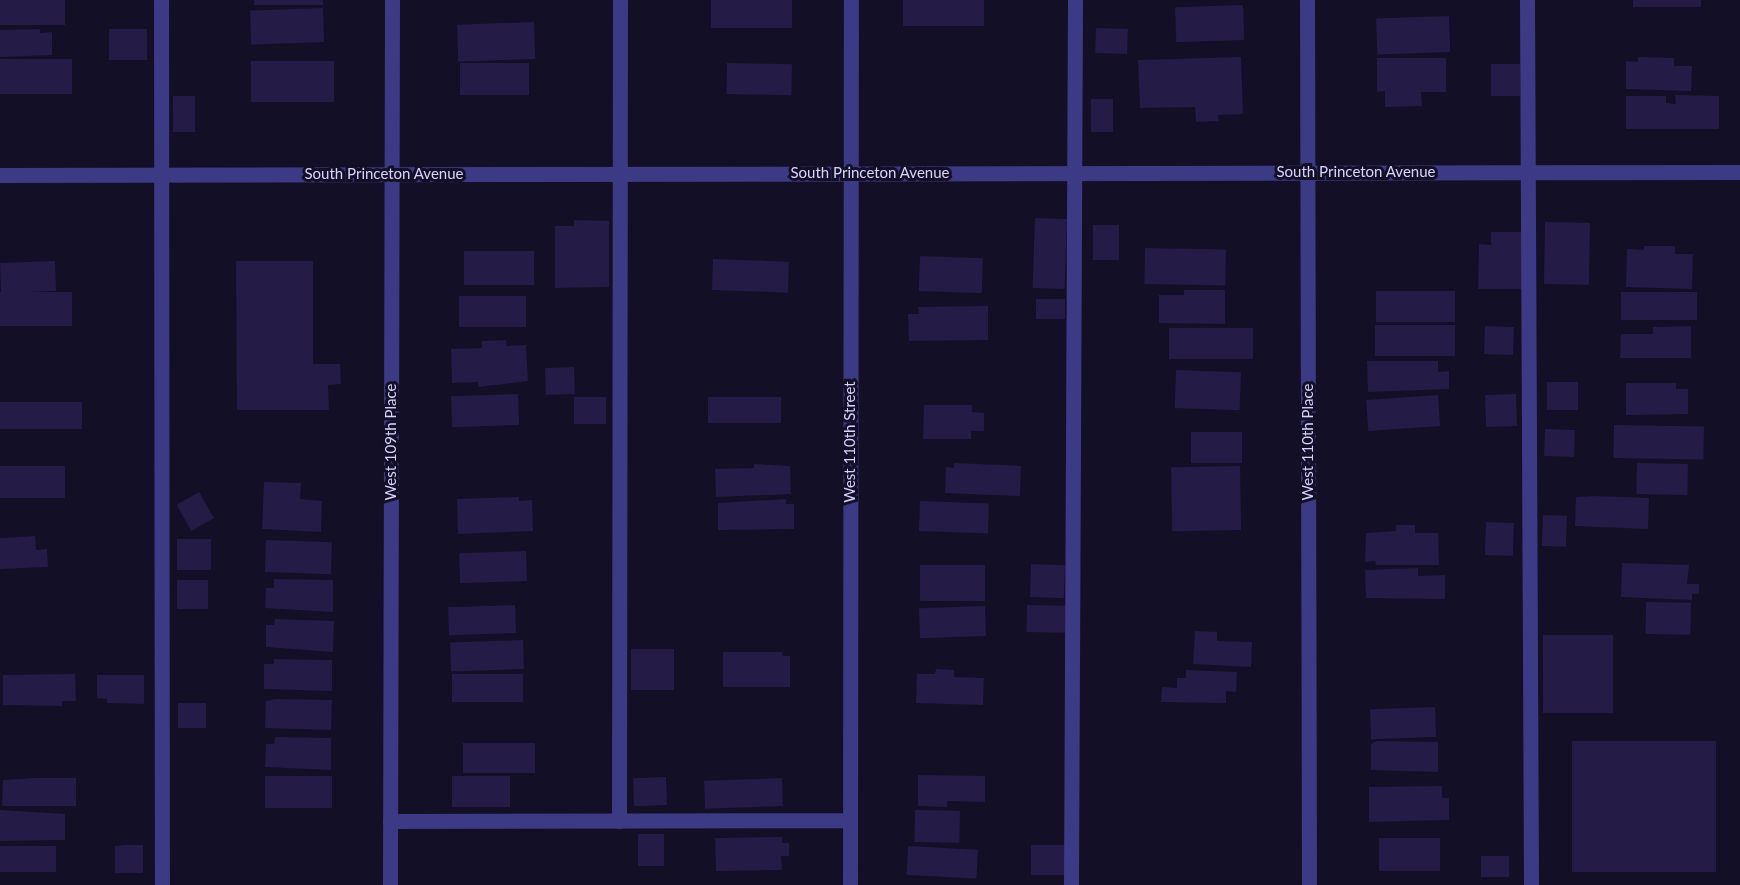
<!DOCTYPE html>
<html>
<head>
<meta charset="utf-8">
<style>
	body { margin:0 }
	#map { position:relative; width:1740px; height:885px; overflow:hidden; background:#130f26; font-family:Lato,sans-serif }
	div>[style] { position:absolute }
	.building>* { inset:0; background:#241b47; transform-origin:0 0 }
	.lane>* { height:15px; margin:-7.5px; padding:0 7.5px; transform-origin:7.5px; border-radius:7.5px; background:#3d3a85 }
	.street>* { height:15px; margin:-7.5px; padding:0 7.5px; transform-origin:7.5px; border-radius:7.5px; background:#3d3a85 }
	span { translate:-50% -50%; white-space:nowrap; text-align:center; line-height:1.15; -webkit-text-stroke:6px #130f26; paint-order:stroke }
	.street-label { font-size:15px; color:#d9d4ff }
</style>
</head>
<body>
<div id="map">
	<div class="building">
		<div style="left:0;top:0;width:65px;height:25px"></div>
		<div style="left:254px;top:0;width:69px;height:5px"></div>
		<div style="left:711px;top:0;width:81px;height:28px"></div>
		<div style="left:903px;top:0;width:81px;height:26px"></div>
		<div style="left:1633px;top:0;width:68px;height:7px"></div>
		<div style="left:1243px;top:5px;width:35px;height:68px;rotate:88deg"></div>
		<div style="left:323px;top:8px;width:34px;height:73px;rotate:88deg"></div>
		<div style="left:1449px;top:16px;width:36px;height:73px;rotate:88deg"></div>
		<div style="left:534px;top:22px;width:37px;height:77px;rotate:88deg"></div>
		<div style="left:1096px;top:28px;width:32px;height:25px;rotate:2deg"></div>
		<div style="clip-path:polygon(40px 29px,40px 33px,52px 32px,52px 55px,0 57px,0 30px)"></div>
		<div style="left:109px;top:29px;width:38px;height:31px"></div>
		<div style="clip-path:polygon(1241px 57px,1243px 114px,1218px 115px,1219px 121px,1196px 122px,1195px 107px,1140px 108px,1138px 60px)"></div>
		<div style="clip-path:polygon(1638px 57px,1674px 58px,1674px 66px,1692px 66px,1691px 91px,1626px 89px,1626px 61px,1638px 62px)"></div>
		<div style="clip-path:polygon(1377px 58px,1446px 58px,1446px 92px,1421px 92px,1422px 106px,1385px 107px,1385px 91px,1377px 92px)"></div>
		<div style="left:0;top:59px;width:72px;height:35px"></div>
		<div style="left:251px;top:61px;width:83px;height:41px"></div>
		<div style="left:529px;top:63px;width:32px;height:69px;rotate:90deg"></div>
		<div style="left:727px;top:63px;width:65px;height:31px;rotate:1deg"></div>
		<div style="left:1491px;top:64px;width:29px;height:32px"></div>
		<div style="clip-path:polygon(1675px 95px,1719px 96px,1719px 129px,1626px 129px,1626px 96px,1666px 96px,1666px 103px,1676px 104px)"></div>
		<div style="left:173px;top:96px;width:22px;height:36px"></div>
		<div style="left:1091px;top:99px;width:22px;height:33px"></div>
		<div style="left:1035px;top:218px;width:32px;height:70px;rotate:2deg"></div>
		<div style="clip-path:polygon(574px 220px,609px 221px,609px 287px,555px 288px,555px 226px,574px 226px)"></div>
		<div style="left:1545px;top:222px;width:45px;height:62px;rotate:1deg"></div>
		<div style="left:1093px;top:225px;width:26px;height:35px"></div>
		<div style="clip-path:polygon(1491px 232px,1522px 232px,1522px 289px,1478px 289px,1479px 244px,1491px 245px)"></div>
		<div style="clip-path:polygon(1644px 246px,1675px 246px,1675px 254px,1693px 254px,1692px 289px,1626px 287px,1627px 249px,1644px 250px)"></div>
		<div style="left:1145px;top:248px;width:81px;height:36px;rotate:1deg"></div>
		<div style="left:464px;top:251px;width:70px;height:34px"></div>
		<div style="left:920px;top:256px;width:63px;height:35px;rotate:2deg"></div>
		<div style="left:713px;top:259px;width:76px;height:31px;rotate:2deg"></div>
		<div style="left:55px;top:261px;width:30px;height:55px;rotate:88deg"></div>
		<div style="clip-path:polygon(236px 261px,313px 261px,313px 364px,340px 364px,341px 384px,328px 385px,329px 410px,237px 410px)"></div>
		<div style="clip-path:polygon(1184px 290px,1225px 290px,1225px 324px,1159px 323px,1159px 295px,1184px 295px)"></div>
		<div style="left:1376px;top:291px;width:79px;height:31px"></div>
		<div style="left:72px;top:292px;width:34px;height:72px;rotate:90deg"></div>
		<div style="left:1621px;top:292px;width:76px;height:28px"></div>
		<div style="left:526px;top:296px;width:31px;height:67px;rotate:90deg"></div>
		<div style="left:1036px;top:299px;width:29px;height:20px"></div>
		<div style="clip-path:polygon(988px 306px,988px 340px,909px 341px,908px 314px,919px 314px,918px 307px)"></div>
		<div style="left:1455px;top:325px;width:31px;height:80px;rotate:90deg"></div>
		<div style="left:1485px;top:326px;width:29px;height:28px;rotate:2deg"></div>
		<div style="clip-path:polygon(1691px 326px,1691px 358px,1620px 358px,1621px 334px,1653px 334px,1653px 327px)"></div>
		<div style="left:1253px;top:328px;width:31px;height:84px;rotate:90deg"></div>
		<div style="clip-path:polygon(506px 340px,507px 346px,526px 345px,528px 381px,478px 387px,478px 382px,452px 383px,451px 349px,482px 348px,482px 341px)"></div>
		<div style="clip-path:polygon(1367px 361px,1438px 361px,1438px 372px,1449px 371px,1449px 389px,1368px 392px)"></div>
		<div style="left:574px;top:367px;width:27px;height:29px;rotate:88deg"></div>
		<div style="left:1176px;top:370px;width:65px;height:38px;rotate:2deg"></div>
		<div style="left:1547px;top:382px;width:31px;height:28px"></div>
		<div style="clip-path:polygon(1626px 383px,1676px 383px,1676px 389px,1688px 389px,1688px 414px,1626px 415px)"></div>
		<div style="left:518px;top:394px;width:31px;height:67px;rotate:88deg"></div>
		<div style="left:1516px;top:394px;width:32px;height:31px;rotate:88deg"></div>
		<div style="left:1438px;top:395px;width:31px;height:72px;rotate:86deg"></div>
		<div style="left:606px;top:397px;width:27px;height:32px;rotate:90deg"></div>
		<div style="left:708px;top:397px;width:73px;height:26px"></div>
		<div style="left:82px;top:402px;width:27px;height:82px;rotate:90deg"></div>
		<div style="clip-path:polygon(924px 405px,972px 405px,972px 412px,984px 413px,984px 431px,971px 431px,971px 439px,923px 439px)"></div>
		<div style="left:1614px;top:425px;width:90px;height:33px;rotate:1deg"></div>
		<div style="left:1545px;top:429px;width:30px;height:27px;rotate:2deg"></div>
		<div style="left:1191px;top:432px;width:51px;height:31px"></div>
		<div style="clip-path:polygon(954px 463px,1021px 466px,1020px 496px,945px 493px,946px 467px,954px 468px)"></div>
		<div style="left:1637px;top:463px;width:51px;height:31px;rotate:1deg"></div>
		<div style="clip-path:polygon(754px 464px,790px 466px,791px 494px,716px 497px,715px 469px,754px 468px)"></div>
		<div style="left:65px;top:466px;width:32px;height:65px;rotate:90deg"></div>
		<div style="left:1240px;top:466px;width:64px;height:69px;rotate:89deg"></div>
		<div style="clip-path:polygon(264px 482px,301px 483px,300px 499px,322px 501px,321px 532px,262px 529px)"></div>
		<div style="left:199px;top:492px;width:30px;height:26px;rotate:60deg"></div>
		<div style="clip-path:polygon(1593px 496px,1649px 498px,1648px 529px,1575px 526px,1576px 497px)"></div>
		<div style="clip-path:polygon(519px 497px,519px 501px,532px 500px,533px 531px,458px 534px,457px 499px)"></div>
		<div style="clip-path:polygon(786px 499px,786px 504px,794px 504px,794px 529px,718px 530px,718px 503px)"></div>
		<div style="left:920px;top:501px;width:69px;height:30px;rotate:2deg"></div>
		<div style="left:1543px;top:515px;width:24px;height:31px;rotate:2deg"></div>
		<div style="left:1486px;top:522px;width:28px;height:33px;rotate:2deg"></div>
		<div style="clip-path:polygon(1396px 525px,1415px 525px,1415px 533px,1438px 533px,1439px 565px,1376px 565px,1375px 561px,1365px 562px,1366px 533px,1396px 531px)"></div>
		<div style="clip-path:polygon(35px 536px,36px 550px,47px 549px,48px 567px,0 569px,0 538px)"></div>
		<div style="left:211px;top:539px;width:31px;height:34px;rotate:90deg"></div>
		<div style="left:266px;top:540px;width:66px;height:32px;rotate:2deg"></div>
		<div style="left:526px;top:551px;width:30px;height:67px;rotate:88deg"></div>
		<div style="clip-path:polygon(1622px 563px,1689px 565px,1687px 584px,1699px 584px,1699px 594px,1692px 594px,1692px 600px,1621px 597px)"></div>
		<div style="left:1031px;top:564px;width:34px;height:33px;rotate:2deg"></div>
		<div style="left:920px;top:565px;width:65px;height:36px"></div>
		<div style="clip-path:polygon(1418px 568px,1418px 576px,1445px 575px,1445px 599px,1366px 598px,1365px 570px)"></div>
		<div style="clip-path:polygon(274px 579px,333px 580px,333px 612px,265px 608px,266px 588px,274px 588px)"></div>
		<div style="left:177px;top:580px;width:31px;height:29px"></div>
		<div style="left:1646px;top:602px;width:45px;height:32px;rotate:1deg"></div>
		<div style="left:515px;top:605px;width:28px;height:67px;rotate:88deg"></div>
		<div style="left:1027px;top:605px;width:39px;height:27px;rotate:1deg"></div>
		<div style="left:985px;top:606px;width:30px;height:66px;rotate:88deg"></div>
		<div style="clip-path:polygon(275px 619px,334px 621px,333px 652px,266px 647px,266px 625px,274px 625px)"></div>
		<div style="clip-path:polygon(1195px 631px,1217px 632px,1217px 641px,1252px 642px,1251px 667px,1193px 664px)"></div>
		<div style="left:1543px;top:635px;width:70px;height:78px"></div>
		<div style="left:523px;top:640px;width:29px;height:73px;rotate:88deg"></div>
		<div style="left:631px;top:649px;width:43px;height:41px"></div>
		<div style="clip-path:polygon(723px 652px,782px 652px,783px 656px,790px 656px,790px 687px,723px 687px)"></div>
		<div style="clip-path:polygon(274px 659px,332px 660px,332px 691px,264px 689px,264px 664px,274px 664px)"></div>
		<div style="clip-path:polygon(936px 669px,954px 670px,954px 677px,984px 678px,983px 705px,916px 703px,917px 674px,935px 674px)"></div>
		<div style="clip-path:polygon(1186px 670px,1237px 672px,1236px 692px,1226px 691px,1226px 703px,1161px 702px,1162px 687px,1177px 688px,1177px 678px,1186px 678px)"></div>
		<div style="clip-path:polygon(75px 674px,76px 701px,62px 701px,62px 706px,3px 705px,3px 675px)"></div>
		<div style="left:452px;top:674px;width:71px;height:28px"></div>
		<div style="clip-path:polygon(97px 675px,144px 675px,144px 704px,107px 703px,107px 699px,97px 698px)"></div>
		<div style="clip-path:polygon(276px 699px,332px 700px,331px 730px,265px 728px,266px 701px)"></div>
		<div style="left:178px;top:703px;width:28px;height:25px"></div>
		<div style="left:1435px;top:707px;width:30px;height:65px;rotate:88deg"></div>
		<div style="clip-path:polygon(275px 737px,331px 738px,331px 770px,265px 767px,266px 744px,274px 744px)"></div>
		<div style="clip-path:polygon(1377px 741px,1438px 742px,1438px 772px,1371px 770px,1371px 744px)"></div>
		<div style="left:1572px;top:741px;width:144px;height:131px"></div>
		<div style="left:463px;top:743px;width:72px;height:30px"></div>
		<div style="clip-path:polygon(918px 775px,985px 776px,985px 802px,947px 801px,947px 807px,918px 806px)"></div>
		<div style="left:332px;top:776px;width:32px;height:67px;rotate:90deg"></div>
		<div style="left:510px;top:776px;width:31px;height:58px;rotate:90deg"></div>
		<div style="left:666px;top:777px;width:28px;height:33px;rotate:88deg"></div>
		<div style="clip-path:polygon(35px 778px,76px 778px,76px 806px,2px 806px,3px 780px)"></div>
		<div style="left:782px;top:778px;width:28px;height:78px;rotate:88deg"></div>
		<div style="clip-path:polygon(1442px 786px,1442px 798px,1449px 798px,1449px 820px,1369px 822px,1369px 787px)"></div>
		<div style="clip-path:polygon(0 810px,65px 814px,65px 840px,0 841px)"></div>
		<div style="left:915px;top:810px;width:45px;height:32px;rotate:1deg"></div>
		<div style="left:638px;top:834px;width:26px;height:32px"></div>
		<div style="clip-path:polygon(782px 837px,782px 843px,789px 843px,789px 856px,781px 856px,782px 870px,716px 871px,715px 838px)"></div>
		<div style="left:1440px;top:838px;width:33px;height:61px;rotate:90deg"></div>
		<div style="clip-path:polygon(124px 845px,143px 845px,143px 873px,115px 873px,115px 846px)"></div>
		<div style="left:1069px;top:845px;width:30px;height:38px;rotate:90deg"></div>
		<div style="left:0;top:846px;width:56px;height:26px"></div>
		<div style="left:908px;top:846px;width:70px;height:29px;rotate:3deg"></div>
		<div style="left:1509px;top:856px;width:21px;height:28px;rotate:90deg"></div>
	</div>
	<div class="lane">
		<div style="left:161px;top:0;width:885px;rotate:89.94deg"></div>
		<div style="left:1527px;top:0;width:885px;rotate:89.74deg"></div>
		<div style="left:390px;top:821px;width:460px;rotate:-0.1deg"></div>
		<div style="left:619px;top:821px;width:821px;rotate:-89.93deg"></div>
		<div style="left:1071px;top:885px;width:885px;rotate:-89.74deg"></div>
	</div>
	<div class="street">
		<div style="left:1307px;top:0;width:885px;rotate:89.87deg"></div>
		<div style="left:0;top:175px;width:1740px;rotate:-0.1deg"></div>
		<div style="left:390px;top:885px;width:885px;rotate:-89.87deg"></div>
		<div style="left:850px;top:885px;width:885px;rotate:-89.94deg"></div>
	</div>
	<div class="street-label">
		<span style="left:1356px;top:172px">South Princeton Avenue</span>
		<span style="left:870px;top:173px">South Princeton Avenue</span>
		<span style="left:384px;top:174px">South Princeton Avenue</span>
		<span style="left:391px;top:442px;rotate:-90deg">West 109th Place</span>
		<span style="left:850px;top:442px;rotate:-90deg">West 110th Street</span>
		<span style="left:1308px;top:442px;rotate:-90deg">West 110th Place</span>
	</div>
</div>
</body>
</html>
